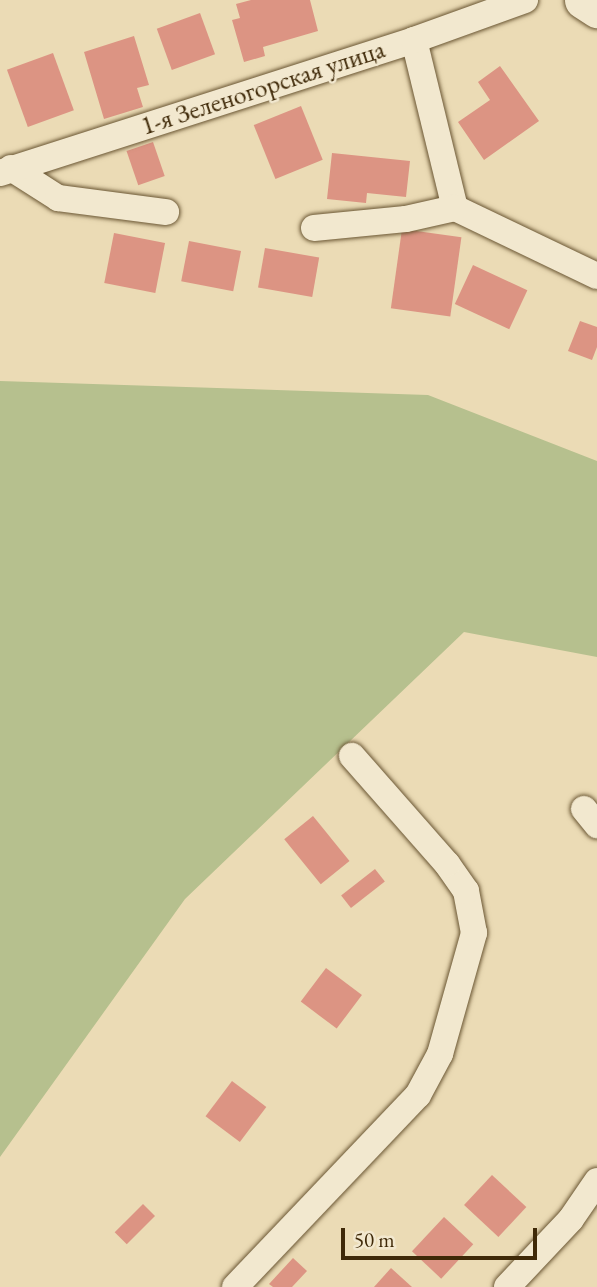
<!DOCTYPE html>
<html>
<head>
<meta charset="utf-8">
<style>
	body { margin:0 }
	#map { position:relative; width:597px; height:1287px; overflow:hidden; background:#ebdbb5; font-family:"EB Garamond",serif }
	div>[style] { position:absolute }
	.green>* { inset:0; background:#b6c08e }
	.building>* { inset:0; background:#dc9483; transform-origin:0 0 }
	.roads { filter:drop-shadow(0 0 2px #6a5633) drop-shadow(0 0 2px #6a5633) }
	.minor>* { height:26px; margin:-13px; padding:0 13px; transform-origin:13px; border-radius:13px; background:#f2e8cf }
	.secondary>* { height:37px; margin:-18.5px; padding:0 18.5px; transform-origin:18.5px; border-radius:18.5px; background:#f2e8cf }
	span { translate:-50% -50%; white-space:nowrap; text-align:center; line-height:1.15; -webkit-text-stroke:5px #f2e8cf; paint-order:stroke }
	.street-label { font-size:26px; color:#3f2908 }
	.scale { position:absolute; left:341px; top:1228px; width:196px; height:32px; box-sizing:border-box; border:4px solid #3f2908; border-top:0; padding-left:9px; font-size:21px; line-height:24px; white-space:nowrap; color:#3f2908; -webkit-text-stroke:5px #f2e8cf; paint-order:stroke }
</style>
</head>
<body>
<div id="map">
	<div class="green">
		<div style="clip-path:polygon(0 381px,428px 395px,597px 461px,597px 657px,464px 632px,185px 899px,0 1157px)"></div>
	</div>
	<div class="building">
		<div style="clip-path:polygon(251px 0,310px 0,318px 31px,263px 47px,265px 56px,244px 62px,232px 20px,240px 18px,236px 4px)"></div>
		<div style="left:200px;top:13px;width:44px;height:46px;rotate:70deg"></div>
		<div style="clip-path:polygon(134px 36px,149px 85px,137px 88px,143px 107px,104px 119px,84px 52px)"></div>
		<div style="left:53px;top:53px;width:61px;height:49px;rotate:70deg"></div>
		<div style="clip-path:polygon(500px 66px,539px 121px,484px 160px,458px 122px,490px 100px,478px 82px)"></div>
		<div style="left:301px;top:106px;width:58px;height:51px;rotate:68deg"></div>
		<div style="left:153px;top:142px;width:36px;height:28px;rotate:71deg"></div>
		<div style="clip-path:polygon(332px 153px,410px 161px,406px 197px,367px 193px,366px 203px,327px 199px)"></div>
		<div style="left:402px;top:229px;width:60px;height:80px;rotate:8deg"></div>
		<div style="left:114px;top:233px;width:52px;height:51px;rotate:11deg"></div>
		<div style="left:189px;top:241px;width:53px;height:41px;rotate:11deg"></div>
		<div style="left:265px;top:248px;width:55px;height:40px;rotate:10deg"></div>
		<div style="left:473px;top:265px;width:60px;height:43px;rotate:25deg"></div>
		<div style="clip-path:polygon(580px 321px,597px 327px,597px 347px,592px 360px,568px 351px)"></div>
		<div style="left:313px;top:816px;width:58px;height:37px;rotate:51deg"></div>
		<div style="left:375px;top:869px;width:16px;height:43px;rotate:52deg"></div>
		<div style="left:326px;top:968px;width:45px;height:42px;rotate:37deg"></div>
		<div style="left:232px;top:1081px;width:43px;height:44px;rotate:37deg"></div>
		<div style="left:492px;top:1175px;width:47px;height:41px;rotate:43deg"></div>
		<div style="left:143px;top:1204px;width:17px;height:40px;rotate:45deg"></div>
		<div style="left:444px;top:1217px;width:40px;height:47px;rotate:43deg"></div>
		<div style="clip-path:polygon(293px 1258px,307px 1271px,292px 1287px,273px 1287px,269px 1284px)"></div>
		<div style="clip-path:polygon(391px 1268px,412px 1287px,374px 1287px)"></div>
	</div>
	<div class="roads">
		<div class="minor">
			<div style="left:414px;top:40px;width:173px;rotate:76.3deg"></div>
			<div style="left:455px;top:208px;width:157px;rotate:25.6deg"></div>
			<div style="left:11px;top:168px;width:56px;rotate:32.6deg"></div>
			<div style="left:58px;top:198px;width:109px;rotate:7.4deg"></div>
			<div style="left:0;top:173px;width:435px;rotate:-17.8deg"></div>
			<div style="left:414px;top:40px;width:118px;rotate:-19.8deg"></div>
			<div style="left:314px;top:228px;width:92px;rotate:-5.6deg"></div>
			<div style="left:406px;top:219px;width:50px;rotate:-12.7deg"></div>
			<div style="left:584px;top:809px;width:21px;rotate:51deg"></div>
			<div style="left:235px;top:1287px;width:265px;rotate:-46.4deg"></div>
			<div style="left:418px;top:1095px;width:47px;rotate:-61.8deg"></div>
			<div style="left:440px;top:1054px;width:126px;rotate:-74.3deg"></div>
			<div style="left:474px;top:933px;width:43px;rotate:-100.8deg"></div>
			<div style="left:466px;top:891px;width:33px;rotate:-125deg"></div>
			<div style="left:447px;top:864px;width:144px;rotate:-131.3deg"></div>
			<div style="left:507px;top:1287px;width:93px;rotate:-46.7deg"></div>
			<div style="left:571px;top:1219px;width:46px;rotate:-55.6deg"></div>
		</div>
		<div class="secondary">
			<div style="left:583px;top:0;width:17px;rotate:33deg"></div>
		</div>
	</div>
	<div class="street-label">
		<span style="left:263px;top:88px;rotate:-18deg">1-я Зеленогорская улица</span>
	</div>
	<div class="scale">50 m</div>
</div>
</body>
</html>
